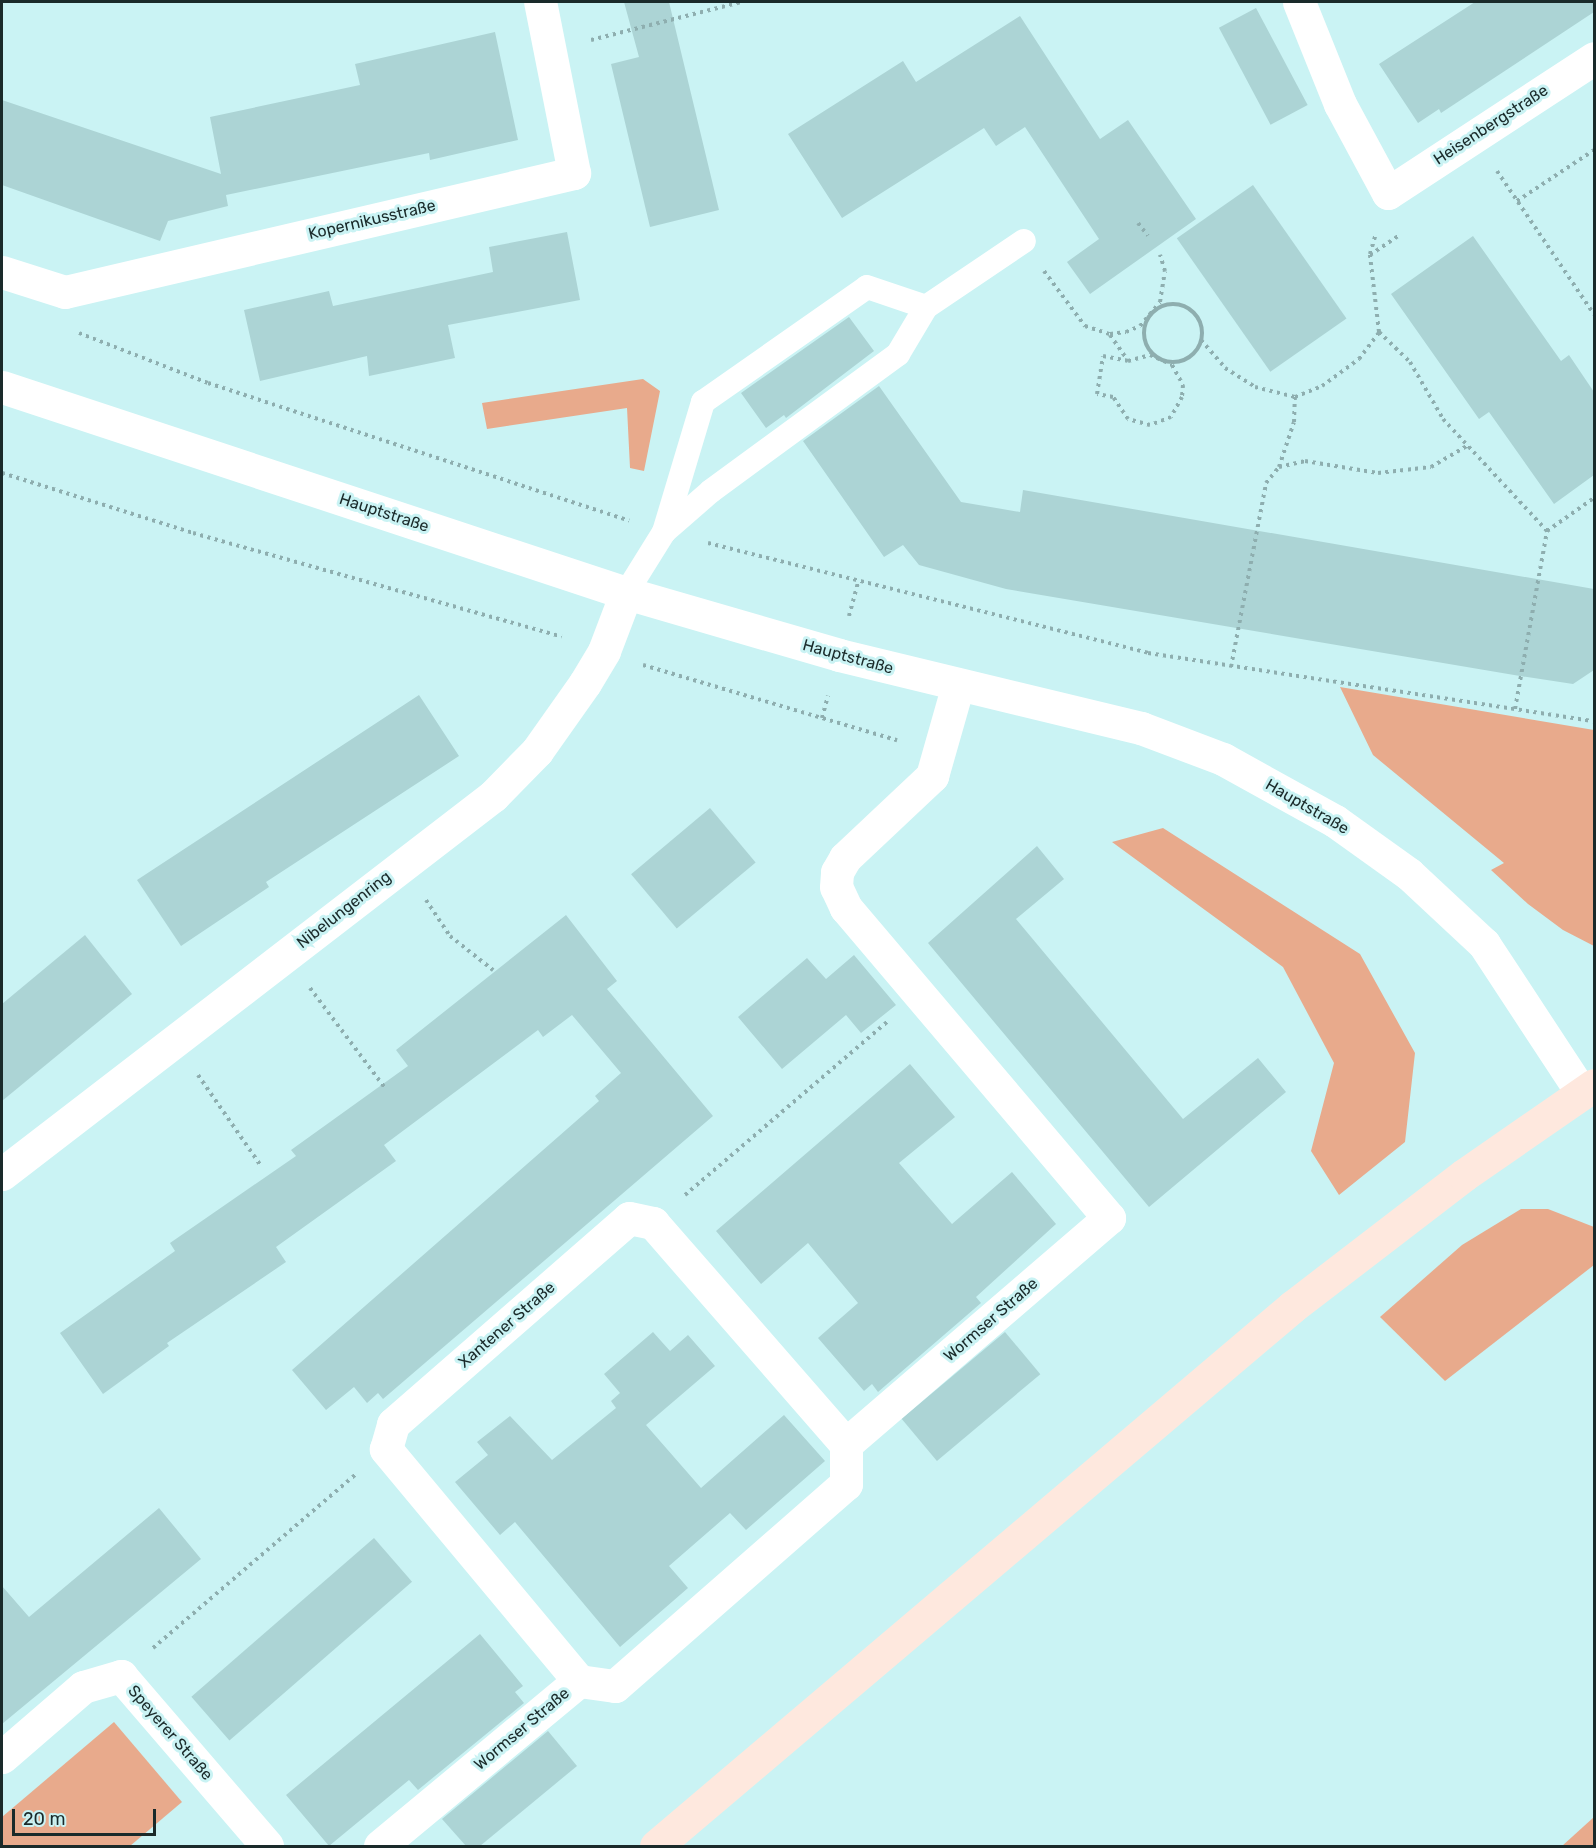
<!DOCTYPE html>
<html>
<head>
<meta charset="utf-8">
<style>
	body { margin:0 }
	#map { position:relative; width:1596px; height:1848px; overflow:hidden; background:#caf3f4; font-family:Rubik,sans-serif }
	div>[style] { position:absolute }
	.green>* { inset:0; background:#e8aa8c }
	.building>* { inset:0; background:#acd4d5; transform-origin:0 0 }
	.path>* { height:4px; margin-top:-2px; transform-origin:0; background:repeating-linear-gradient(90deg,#8eaeaf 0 3px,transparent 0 7.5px) }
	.path>.ring { margin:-2px; padding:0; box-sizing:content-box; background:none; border:4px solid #8eaeaf; border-radius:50% }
	.service>* { height:24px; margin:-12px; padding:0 12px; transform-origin:12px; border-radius:12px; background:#fff }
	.minor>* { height:33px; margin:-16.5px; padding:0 16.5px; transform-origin:16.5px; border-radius:16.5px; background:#fff }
	.tertiary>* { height:33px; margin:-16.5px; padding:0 16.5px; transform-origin:16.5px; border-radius:16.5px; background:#fff }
	.secondary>* { height:33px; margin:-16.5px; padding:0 16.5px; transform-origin:16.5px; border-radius:16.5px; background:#fee8de }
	span { translate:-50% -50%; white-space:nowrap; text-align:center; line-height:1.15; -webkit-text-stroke:6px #caf3f4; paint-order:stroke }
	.street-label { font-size:16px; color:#1a2a2a }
	.frame { position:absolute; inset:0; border:3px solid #1a2a2a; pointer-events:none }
	.scale { position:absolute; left:12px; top:1809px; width:144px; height:27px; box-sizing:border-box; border:3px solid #1a2a2a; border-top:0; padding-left:8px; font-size:18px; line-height:21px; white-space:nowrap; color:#1a2a2a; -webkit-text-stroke:4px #caf3f4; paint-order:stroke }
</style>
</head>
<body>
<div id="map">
	<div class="green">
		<div style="clip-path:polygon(643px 379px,660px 391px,644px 471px,630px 468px,627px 408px,487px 429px,482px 403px)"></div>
		<div style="clip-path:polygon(1340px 687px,1594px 730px,1594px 946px,1563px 930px,1528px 904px,1491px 870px,1504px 863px,1373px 755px)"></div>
		<div style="clip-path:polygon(1163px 828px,1360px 954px,1415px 1053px,1405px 1142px,1339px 1195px,1311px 1151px,1334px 1063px,1283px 967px,1112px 842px)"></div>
		<div style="clip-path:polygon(1521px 1209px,1548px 1209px,1594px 1227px,1594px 1265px,1445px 1381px,1380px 1317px,1462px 1245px)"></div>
		<div style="clip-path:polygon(114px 1722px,182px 1802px,130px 1846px,2px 1846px,2px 1817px)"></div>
		<div style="clip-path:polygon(1594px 1817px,1594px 1846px,1562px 1846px)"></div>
	</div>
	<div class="building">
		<div style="clip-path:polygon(624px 2px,669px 2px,719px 210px,650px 227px,611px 64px,639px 57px)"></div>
		<div style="clip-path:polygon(1475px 2px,1594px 2px,1594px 12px,1441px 113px,1439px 109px,1418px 123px,1379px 64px)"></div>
		<div style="left:1256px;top:8px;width:110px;height:42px;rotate:62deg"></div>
		<div style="clip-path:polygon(1020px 16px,1100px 139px,1128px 120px,1196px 219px,1090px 294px,1067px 262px,1099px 239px,1025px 127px,996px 146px,984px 128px,842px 218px,788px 134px,903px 61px,916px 82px)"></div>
		<div style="clip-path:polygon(495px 32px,518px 140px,430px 160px,429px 153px,226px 195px,228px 206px,168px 221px,160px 241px,2px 185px,2px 100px,221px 174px,210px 117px,360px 85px,355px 64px)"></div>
		<div style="left:1253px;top:185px;width:163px;height:93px;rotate:55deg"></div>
		<div style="clip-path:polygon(567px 232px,580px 300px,448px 325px,455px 358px,369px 376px,367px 356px,260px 381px,244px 310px,329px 291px,333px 306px,493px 272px,489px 247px)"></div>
		<div style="clip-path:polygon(1473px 236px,1561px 361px,1569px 355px,1594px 392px,1594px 475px,1554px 504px,1489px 412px,1479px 419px,1391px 294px)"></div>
		<div style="clip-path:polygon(849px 317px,874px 351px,786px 418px,784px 415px,766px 428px,741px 393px)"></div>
		<div style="clip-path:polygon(879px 386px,961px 502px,1020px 512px,1023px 490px,1594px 589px,1594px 670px,1573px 684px,1520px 676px,1006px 589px,919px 565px,903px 545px,884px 557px,803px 441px)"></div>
		<div style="clip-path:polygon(419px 695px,459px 756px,266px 882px,269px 887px,181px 946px,137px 880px)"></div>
		<div style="left:710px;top:808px;width:71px;height:103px;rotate:50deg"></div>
		<div style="clip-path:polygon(1037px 846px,1064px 879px,1016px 919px,1183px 1119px,1258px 1058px,1286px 1092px,1149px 1207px,928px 943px)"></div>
		<div style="clip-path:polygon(566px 915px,617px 981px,607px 989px,713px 1116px,383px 1399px,378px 1393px,367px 1403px,354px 1387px,326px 1410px,292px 1370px,599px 1101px,595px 1096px,621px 1073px,572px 1015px,543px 1037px,538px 1030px,384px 1145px,396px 1161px,276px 1247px,286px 1262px,167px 1343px,169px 1346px,103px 1394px,60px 1333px,175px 1251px,170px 1243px,296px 1156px,291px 1150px,408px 1066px,396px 1050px)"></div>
		<div style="clip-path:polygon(85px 935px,132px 994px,2px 1101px,2px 1004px)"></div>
		<div style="clip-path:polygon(854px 955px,896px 1005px,861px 1033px,846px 1015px,782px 1069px,738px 1017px,807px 958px,826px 979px)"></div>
		<div style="clip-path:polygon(910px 1064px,955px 1117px,899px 1163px,952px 1224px,1012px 1172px,1056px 1224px,976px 1297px,981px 1303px,878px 1392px,872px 1384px,864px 1391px,818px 1338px,858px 1303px,808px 1243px,761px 1284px,716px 1231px)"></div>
		<div style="clip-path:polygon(653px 1332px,670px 1351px,688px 1335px,715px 1366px,646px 1425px,701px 1488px,784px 1415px,825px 1461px,746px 1530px,730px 1513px,669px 1566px,688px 1588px,620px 1647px,515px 1522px,500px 1535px,455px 1482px,488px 1455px,477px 1442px,510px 1416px,552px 1460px,616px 1408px,611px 1401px,620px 1393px,604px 1374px)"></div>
		<div style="left:1005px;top:1332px;width:55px;height:135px;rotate:50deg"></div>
		<div style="clip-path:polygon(159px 1508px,201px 1559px,2px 1724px,2px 1586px,29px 1617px)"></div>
		<div style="left:374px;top:1538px;width:58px;height:242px;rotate:49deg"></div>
		<div style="clip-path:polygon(480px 1634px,523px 1686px,515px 1692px,524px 1703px,418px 1790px,409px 1780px,329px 1846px,286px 1795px)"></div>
		<div style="clip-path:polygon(548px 1731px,577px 1766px,480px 1846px,466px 1846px,442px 1819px)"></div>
	</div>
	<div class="path">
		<div style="left:591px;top:40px;width:155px;rotate:-14.2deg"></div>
		<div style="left:1497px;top:171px;width:173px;rotate:55.9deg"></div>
		<div style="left:1517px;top:201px;width:92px;rotate:-33.5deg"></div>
		<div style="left:1138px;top:223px;width:16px;rotate:52deg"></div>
		<div style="left:1370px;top:254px;width:22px;rotate:-74deg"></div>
		<div style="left:1044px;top:271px;width:69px;rotate:53.3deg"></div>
		<div style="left:1085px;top:326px;width:26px;rotate:18deg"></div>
		<div style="left:1110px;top:334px;width:16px;rotate:-7deg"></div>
		<div style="left:1126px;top:332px;width:15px;rotate:-23deg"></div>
		<div style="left:1140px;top:326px;width:31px;rotate:-50deg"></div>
		<div style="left:1160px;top:302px;width:31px;rotate:-81deg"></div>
		<div style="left:1165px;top:271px;width:17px;rotate:-107deg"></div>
		<div class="ring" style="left:1144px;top:304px;width:54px;height:54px"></div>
		<div style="left:1379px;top:332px;width:78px;rotate:-96.7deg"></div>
		<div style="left:1370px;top:255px;width:36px;rotate:-34deg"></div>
		<div style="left:79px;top:333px;width:138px;rotate:21.2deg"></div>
		<div style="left:208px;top:383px;width:443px;rotate:18.1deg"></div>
		<div style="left:1110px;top:335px;width:32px;rotate:55deg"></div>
		<div style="left:1201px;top:340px;width:37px;rotate:49deg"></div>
		<div style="left:1225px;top:368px;width:36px;rotate:32deg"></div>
		<div style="left:1255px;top:387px;width:41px;rotate:14deg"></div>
		<div style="left:1295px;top:397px;width:29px;rotate:-22deg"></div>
		<div style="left:1322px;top:386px;width:46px;rotate:-36.1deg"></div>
		<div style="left:1359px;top:359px;width:34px;rotate:-53deg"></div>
		<div style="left:1379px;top:332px;width:43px;rotate:44.1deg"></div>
		<div style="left:1410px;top:362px;width:66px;rotate:59.9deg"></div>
		<div style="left:1443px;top:419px;width:153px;rotate:47.1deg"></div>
		<div style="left:1547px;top:531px;width:57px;rotate:-35.1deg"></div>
		<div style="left:1150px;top:355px;width:24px;rotate:24deg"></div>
		<div style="left:1172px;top:365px;width:23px;rotate:61deg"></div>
		<div style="left:1183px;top:385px;width:12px;rotate:95deg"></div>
		<div style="left:1182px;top:397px;width:23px;rotate:119deg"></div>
		<div style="left:1171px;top:417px;width:22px;rotate:159deg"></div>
		<div style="left:1150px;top:425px;width:23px;rotate:-165deg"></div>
		<div style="left:1128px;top:419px;width:27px;rotate:-124deg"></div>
		<div style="left:1113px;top:397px;width:16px;rotate:-169deg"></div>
		<div style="left:1097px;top:394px;width:38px;rotate:-81deg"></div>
		<div style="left:1103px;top:356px;width:25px;rotate:11deg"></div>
		<div style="left:1128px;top:361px;width:23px;rotate:-15deg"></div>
		<div style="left:1279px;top:467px;width:47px;rotate:-71.6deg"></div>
		<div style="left:1294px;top:422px;width:25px;rotate:-88deg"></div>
		<div style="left:2px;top:473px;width:200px;rotate:17.4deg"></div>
		<div style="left:193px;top:533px;width:383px;rotate:15.7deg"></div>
		<div style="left:708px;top:543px;width:454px;rotate:14deg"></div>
		<div style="left:1148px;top:653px;width:451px;rotate:8.7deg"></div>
		<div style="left:849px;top:616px;width:34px;rotate:-75deg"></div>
		<div style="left:643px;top:665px;width:265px;rotate:16.5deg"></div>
		<div style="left:1231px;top:667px;width:187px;rotate:-79.2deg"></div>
		<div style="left:1266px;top:483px;width:21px;rotate:-51deg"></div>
		<div style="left:1279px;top:467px;width:27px;rotate:-13deg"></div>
		<div style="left:1305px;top:461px;width:74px;rotate:9.3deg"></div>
		<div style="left:1378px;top:473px;width:53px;rotate:-6.5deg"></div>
		<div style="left:1431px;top:467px;width:42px;rotate:-30.3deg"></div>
		<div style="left:1515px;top:709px;width:181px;rotate:-79.8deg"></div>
		<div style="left:822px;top:718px;width:23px;rotate:-75deg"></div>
		<div style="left:426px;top:900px;width:43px;rotate:56.3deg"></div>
		<div style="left:450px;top:936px;width:55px;rotate:38.3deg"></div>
		<div style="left:310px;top:988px;width:125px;rotate:53.1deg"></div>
		<div style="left:198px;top:1075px;width:111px;rotate:55.3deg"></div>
		<div style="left:685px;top:1195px;width:266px;rotate:-40.6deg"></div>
		<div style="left:153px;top:1648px;width:266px;rotate:-40.6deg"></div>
	</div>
	<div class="service">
		<div style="left:664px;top:532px;width:136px;rotate:-73.3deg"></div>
		<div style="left:703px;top:402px;width:200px;rotate:-35deg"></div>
		<div style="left:867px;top:287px;width:62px;rotate:18.7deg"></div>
		<div style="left:626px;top:593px;width:72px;rotate:-58.1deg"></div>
		<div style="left:664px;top:532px;width:62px;rotate:-41.1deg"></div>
		<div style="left:711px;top:491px;width:232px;rotate:-36.2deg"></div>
		<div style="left:898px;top:354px;width:55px;rotate:-59.2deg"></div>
		<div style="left:926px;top:307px;width:118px;rotate:-34deg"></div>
	</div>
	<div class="minor">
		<div style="left:1299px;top:2px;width:110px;rotate:68.1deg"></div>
		<div style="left:1340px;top:104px;width:101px;rotate:61.7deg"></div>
		<div style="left:1388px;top:193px;width:246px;rotate:-33.2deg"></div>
		<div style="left:2px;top:272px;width:66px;rotate:17.6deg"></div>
		<div style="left:65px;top:292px;width:523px;rotate:-13.16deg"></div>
		<div style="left:574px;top:173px;width:174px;rotate:-101.2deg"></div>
		<div style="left:2px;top:1174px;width:620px;rotate:-37.59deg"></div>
		<div style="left:493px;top:796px;width:63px;rotate:-45.6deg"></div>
		<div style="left:537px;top:751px;width:83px;rotate:-54.8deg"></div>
		<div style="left:585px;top:683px;width:37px;rotate:-59deg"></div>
		<div style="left:604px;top:651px;width:62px;rotate:-69.2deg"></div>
		<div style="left:579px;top:1681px;width:302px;rotate:-129.8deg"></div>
		<div style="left:386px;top:1449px;width:26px;rotate:-74deg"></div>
		<div style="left:393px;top:1424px;width:313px;rotate:-41.1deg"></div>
		<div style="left:629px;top:1218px;width:25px;rotate:12deg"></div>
		<div style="left:653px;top:1223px;width:293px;rotate:48.9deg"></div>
		<div style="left:2px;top:1757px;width:107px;rotate:-40.8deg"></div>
		<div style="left:83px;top:1687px;width:40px;rotate:-16deg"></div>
		<div style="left:121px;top:1676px;width:224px;rotate:49.3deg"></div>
		<div style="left:380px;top:1846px;width:259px;rotate:-39.7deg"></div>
		<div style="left:579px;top:1681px;width:36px;rotate:8deg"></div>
		<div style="left:615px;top:1686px;width:307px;rotate:-41.2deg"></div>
		<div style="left:846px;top:1484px;width:40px;rotate:-90deg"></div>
		<div style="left:846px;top:1444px;width:347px;rotate:-40.7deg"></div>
		<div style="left:1109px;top:1218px;width:407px;rotate:-130.3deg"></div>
		<div style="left:846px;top:908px;width:23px;rotate:-115deg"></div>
		<div style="left:836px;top:887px;width:15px;rotate:-86deg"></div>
		<div style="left:837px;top:872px;width:16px;rotate:-60deg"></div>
		<div style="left:845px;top:858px;width:120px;rotate:-43.3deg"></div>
		<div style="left:932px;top:776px;width:95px;rotate:-74.1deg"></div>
	</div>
	<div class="tertiary">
		<div style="left:2px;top:387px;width:657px;rotate:18.27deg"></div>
		<div style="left:626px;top:593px;width:222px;rotate:16.2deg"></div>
		<div style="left:839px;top:655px;width:311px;rotate:13.6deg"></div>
		<div style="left:1141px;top:728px;width:88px;rotate:20.7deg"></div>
		<div style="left:1223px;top:759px;width:128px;rotate:29deg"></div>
		<div style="left:1335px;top:821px;width:91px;rotate:35.6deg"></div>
		<div style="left:1409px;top:874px;width:103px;rotate:43deg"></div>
		<div style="left:1484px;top:944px;width:178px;rotate:56.7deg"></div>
	</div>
	<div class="secondary">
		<div style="left:656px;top:1846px;width:834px;rotate:-40.28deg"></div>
		<div style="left:1292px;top:1307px;width:217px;rotate:-37.5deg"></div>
		<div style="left:1464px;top:1175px;width:158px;rotate:-34.7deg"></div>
	</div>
	<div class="street-label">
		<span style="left:1491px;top:125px;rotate:-33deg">Heisenbergstraße</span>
		<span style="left:372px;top:220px;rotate:-13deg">Kopernikusstraße</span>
		<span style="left:384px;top:513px;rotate:18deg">Hauptstraße</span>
		<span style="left:848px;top:657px;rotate:15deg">Hauptstraße</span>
		<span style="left:1307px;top:807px;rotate:30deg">Hauptstraße</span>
		<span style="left:344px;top:910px;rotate:-38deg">Nibelungenring</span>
		<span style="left:991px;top:1320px;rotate:-41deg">Wormser Straße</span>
		<span style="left:507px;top:1325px;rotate:-41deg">Xantener Straße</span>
		<span style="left:522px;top:1729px;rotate:-40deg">Wormser Straße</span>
		<span style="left:170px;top:1733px;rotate:49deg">Speyerer Straße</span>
	</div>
	<div class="frame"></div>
	<div class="scale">20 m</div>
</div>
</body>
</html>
